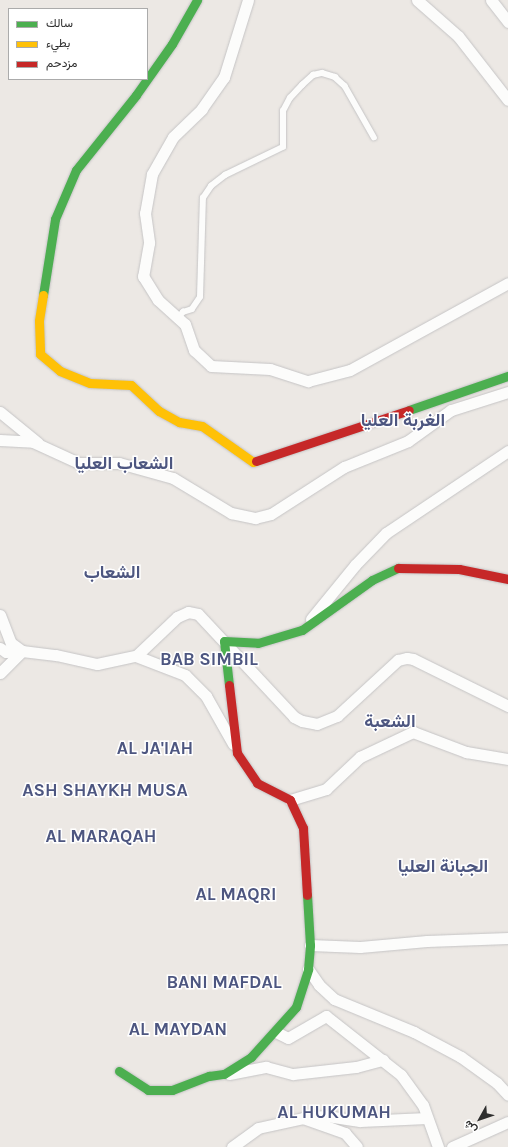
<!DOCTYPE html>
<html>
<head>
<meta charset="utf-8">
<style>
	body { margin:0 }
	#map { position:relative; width:508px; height:1147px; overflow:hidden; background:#ece8e4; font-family:Karla,Vazirmatn,sans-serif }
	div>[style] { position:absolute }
	.roads { filter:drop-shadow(0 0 1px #c5c4c5) drop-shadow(0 0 1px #c5c4c5) }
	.lane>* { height:5.5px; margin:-2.75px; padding:0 2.75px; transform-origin:2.75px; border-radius:2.75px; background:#fcfcfb }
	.street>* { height:11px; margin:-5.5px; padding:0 5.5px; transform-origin:5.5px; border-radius:5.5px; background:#fcfcfb }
	.fast>* { height:9px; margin:-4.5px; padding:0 4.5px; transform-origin:4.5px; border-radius:4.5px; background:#4caf50 }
	.slow>* { height:9px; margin:-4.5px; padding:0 4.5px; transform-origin:4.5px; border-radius:4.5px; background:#ffc107 }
	.jam>* { height:9px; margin:-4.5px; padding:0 4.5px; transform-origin:4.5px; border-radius:4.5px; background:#c62828 }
	span { translate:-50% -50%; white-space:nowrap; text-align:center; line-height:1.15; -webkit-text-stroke:3px #fff; paint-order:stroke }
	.district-label { font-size:18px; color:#4d5680; font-weight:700 }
	.legend { position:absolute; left:8px; top:8px; width:140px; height:72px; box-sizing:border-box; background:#fff; border:1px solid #ababab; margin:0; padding:5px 7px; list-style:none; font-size:12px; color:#2e2e2e }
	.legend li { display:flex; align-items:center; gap:8px; height:20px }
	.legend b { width:20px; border:1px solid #ababab }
	.north { position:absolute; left:460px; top:1099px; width:40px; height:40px; -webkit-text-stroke:3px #fff; paint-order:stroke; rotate:230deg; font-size:11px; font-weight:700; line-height:16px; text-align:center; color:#2e2e2e }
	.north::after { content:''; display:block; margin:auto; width:14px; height:18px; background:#2e2e2e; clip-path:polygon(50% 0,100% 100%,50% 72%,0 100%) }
</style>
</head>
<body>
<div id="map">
	<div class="roads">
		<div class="lane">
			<div style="left:178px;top:318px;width:8px;rotate:-50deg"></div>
			<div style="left:183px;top:312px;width:9px;rotate:-18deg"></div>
			<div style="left:192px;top:309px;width:14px;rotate:-56deg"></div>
			<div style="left:200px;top:297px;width:99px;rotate:-88.3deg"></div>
			<div style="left:203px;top:198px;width:14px;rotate:-56deg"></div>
			<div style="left:211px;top:186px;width:18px;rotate:-38deg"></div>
			<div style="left:225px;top:175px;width:64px;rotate:-25.8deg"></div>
			<div style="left:283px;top:147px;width:36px;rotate:-90deg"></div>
			<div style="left:283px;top:111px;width:15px;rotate:-62deg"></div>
			<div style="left:290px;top:98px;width:18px;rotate:-47deg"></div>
			<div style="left:302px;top:85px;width:15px;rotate:-42deg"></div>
			<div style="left:313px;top:75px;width:9px;rotate:-13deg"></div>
			<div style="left:322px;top:73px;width:14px;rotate:17deg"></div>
			<div style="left:335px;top:77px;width:13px;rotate:42deg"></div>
			<div style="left:345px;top:86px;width:59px;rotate:60.4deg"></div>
		</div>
		<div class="street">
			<div style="left:248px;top:0;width:81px;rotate:107.3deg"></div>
			<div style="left:224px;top:77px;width:39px;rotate:125deg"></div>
			<div style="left:202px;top:109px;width:40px;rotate:136deg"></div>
			<div style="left:173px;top:137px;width:43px;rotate:119.6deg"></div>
			<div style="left:152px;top:174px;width:40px;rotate:100deg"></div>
			<div style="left:145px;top:213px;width:30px;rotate:82deg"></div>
			<div style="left:149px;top:243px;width:34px;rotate:100deg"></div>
			<div style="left:143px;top:276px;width:28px;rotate:58deg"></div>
			<div style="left:158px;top:300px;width:36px;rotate:42deg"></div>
			<div style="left:185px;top:324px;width:28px;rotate:71deg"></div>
			<div style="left:194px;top:350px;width:23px;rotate:43deg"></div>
			<div style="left:211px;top:366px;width:59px;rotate:2.9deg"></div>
			<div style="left:270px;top:369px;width:40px;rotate:18deg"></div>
			<div style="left:308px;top:381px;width:43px;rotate:-14.7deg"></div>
			<div style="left:350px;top:370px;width:180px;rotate:-28.8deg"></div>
			<div style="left:417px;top:0;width:55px;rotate:41.3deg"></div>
			<div style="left:458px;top:36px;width:81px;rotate:52deg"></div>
			<div style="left:491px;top:0;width:28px;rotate:52deg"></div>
			<div style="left:0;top:412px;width:49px;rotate:39.2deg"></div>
			<div style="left:0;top:440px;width:33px;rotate:3deg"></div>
			<div style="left:33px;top:442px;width:51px;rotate:24.5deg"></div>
			<div style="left:79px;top:463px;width:40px"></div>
			<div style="left:119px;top:463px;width:56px;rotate:15.5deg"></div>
			<div style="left:173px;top:478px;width:68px;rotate:31.1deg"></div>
			<div style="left:231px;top:513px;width:25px;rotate:12deg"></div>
			<div style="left:255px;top:518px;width:16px;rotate:-14deg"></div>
			<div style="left:271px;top:514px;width:87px;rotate:-32.8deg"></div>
			<div style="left:344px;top:467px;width:69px;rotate:-22.1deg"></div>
			<div style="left:408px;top:441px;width:53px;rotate:-35.8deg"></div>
			<div style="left:451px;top:410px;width:60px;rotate:-17.5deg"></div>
			<div style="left:0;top:615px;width:30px;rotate:69deg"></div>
			<div style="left:11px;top:643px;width:14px;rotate:36deg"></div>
			<div style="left:22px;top:651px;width:34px;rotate:7deg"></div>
			<div style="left:56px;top:655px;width:42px;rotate:12.4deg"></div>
			<div style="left:97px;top:664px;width:40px;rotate:-12deg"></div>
			<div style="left:136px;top:656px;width:53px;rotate:21.2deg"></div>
			<div style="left:185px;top:675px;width:30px;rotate:45deg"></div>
			<div style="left:206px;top:696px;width:55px;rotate:60.6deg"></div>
			<div style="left:311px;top:619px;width:70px;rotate:-50.8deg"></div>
			<div style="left:355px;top:565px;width:45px;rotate:-45.9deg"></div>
			<div style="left:386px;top:533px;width:147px;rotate:-33.9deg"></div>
			<div style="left:0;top:648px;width:7px;rotate:34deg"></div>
			<div style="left:6px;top:652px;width:16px;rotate:-4deg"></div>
			<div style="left:136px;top:656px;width:57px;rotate:-43.6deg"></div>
			<div style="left:177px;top:617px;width:12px;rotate:-24deg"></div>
			<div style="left:188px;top:612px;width:10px;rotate:11deg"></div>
			<div style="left:198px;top:614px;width:141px;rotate:47deg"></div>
			<div style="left:294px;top:717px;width:9px;rotate:27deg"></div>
			<div style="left:302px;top:721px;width:15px;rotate:11deg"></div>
			<div style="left:317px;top:724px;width:22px;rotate:-22deg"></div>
			<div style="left:337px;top:716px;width:83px;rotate:-42.6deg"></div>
			<div style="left:398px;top:660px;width:9px;rotate:-13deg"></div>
			<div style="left:407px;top:658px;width:6px;rotate:9deg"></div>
			<div style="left:413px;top:659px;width:106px;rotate:26.3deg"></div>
			<div style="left:0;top:673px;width:31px;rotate:-45deg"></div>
			<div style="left:290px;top:800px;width:38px;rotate:-17deg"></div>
			<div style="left:326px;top:789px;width:47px;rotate:-43.3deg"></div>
			<div style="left:360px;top:757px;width:59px;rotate:-25.3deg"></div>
			<div style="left:413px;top:732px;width:57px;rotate:20.7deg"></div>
			<div style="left:466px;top:752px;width:43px;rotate:9.5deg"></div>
			<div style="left:310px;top:945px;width:50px;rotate:2.3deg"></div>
			<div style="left:360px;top:947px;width:67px;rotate:-5.1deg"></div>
			<div style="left:427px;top:941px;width:81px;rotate:-2.1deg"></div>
			<div style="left:308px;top:969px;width:19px;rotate:55deg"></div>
			<div style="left:319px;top:985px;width:21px;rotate:43deg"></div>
			<div style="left:334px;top:999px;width:87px;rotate:22.4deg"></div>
			<div style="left:414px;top:1032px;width:53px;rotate:28deg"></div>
			<div style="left:461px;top:1057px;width:44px;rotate:35.8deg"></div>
			<div style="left:497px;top:1083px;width:16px;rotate:47deg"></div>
			<div style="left:276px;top:1032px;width:13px;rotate:27deg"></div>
			<div style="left:288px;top:1038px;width:44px;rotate:-30.1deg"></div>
			<div style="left:326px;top:1016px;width:95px;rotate:38.2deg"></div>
			<div style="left:401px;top:1075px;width:37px;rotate:54deg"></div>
			<div style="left:423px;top:1105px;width:45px;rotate:70.3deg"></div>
			<div style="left:229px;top:1074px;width:38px;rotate:-11deg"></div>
			<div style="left:266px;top:1067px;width:28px;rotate:15deg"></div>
			<div style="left:293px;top:1074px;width:63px;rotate:-6.3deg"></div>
			<div style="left:356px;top:1067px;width:28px;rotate:-15deg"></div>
			<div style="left:307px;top:1117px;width:20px;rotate:-3deg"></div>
			<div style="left:327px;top:1116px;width:33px;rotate:9deg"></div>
			<div style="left:360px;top:1121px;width:67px;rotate:-2.6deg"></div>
			<div style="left:232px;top:1147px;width:32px;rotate:-36deg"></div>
			<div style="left:258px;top:1128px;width:46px;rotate:-12.5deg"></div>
			<div style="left:303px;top:1118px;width:45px;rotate:19.7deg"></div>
			<div style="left:345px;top:1133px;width:18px;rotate:49deg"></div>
			<div style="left:452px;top:1147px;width:61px;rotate:-24.1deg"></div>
		</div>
		<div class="fast">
			<div style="left:43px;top:295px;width:77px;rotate:-81deg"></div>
			<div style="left:55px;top:219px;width:53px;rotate:-66.8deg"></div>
			<div style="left:76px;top:170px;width:96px;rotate:-51.3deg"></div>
			<div style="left:136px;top:95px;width:62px;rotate:-54.8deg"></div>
			<div style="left:172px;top:44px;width:51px;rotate:-60.4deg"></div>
			<div style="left:409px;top:410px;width:105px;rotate:-19deg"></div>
			<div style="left:229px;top:685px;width:44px;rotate:-96.5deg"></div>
			<div style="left:224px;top:641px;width:34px;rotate:3deg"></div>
			<div style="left:258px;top:643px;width:46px;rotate:-16.5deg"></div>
			<div style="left:302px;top:630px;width:86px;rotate:-35.5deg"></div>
			<div style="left:372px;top:580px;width:29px;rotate:-25deg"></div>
			<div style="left:119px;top:1071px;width:35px;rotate:33deg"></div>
			<div style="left:148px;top:1090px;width:24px"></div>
			<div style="left:172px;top:1090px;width:40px;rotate:-21deg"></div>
			<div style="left:209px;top:1076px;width:15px;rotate:-8deg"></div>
			<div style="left:224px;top:1074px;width:32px;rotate:-32deg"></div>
			<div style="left:251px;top:1057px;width:67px;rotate:-48deg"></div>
			<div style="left:296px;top:1007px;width:40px;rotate:-72deg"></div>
			<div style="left:308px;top:969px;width:24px;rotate:-85deg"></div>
			<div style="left:310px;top:945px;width:50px;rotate:-93.4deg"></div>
		</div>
		<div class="slow">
			<div style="left:43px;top:295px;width:26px;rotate:99deg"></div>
			<div style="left:39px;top:321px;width:33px;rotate:88deg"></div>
			<div style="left:40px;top:354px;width:26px;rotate:40deg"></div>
			<div style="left:60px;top:371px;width:32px;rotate:22deg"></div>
			<div style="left:90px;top:383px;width:41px;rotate:2.8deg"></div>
			<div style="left:131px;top:385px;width:38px;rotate:43deg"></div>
			<div style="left:159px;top:411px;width:23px;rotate:29deg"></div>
			<div style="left:179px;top:422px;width:23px;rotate:10deg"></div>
			<div style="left:202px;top:426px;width:62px;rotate:35.2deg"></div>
			<div style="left:253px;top:462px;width:3px;rotate:-18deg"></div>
		</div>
		<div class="jam">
			<div style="left:256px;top:461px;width:161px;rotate:-18.4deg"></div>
			<div style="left:398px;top:568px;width:61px;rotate:0.9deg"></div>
			<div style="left:459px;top:569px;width:50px;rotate:11.5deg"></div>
			<div style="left:229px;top:685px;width:68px;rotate:83.3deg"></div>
			<div style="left:237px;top:753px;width:36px;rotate:56deg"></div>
			<div style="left:257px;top:783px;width:37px;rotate:27deg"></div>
			<div style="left:290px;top:800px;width:31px;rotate:65deg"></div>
			<div style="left:303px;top:828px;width:67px;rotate:86.6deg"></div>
		</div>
	</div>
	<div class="district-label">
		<span style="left:403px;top:420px">الغربة العليا</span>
		<span style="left:124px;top:463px">الشعاب العليا</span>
		<span style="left:112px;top:572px">الشعاب</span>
		<span style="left:209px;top:659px">BAB SIMBIL</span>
		<span style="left:390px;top:721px">الشعبة</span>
		<span style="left:155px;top:748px">AL JA'IAH</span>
		<span style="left:105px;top:790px">ASH SHAYKH MUSA</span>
		<span style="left:101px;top:836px">AL MARAQAH</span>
		<span style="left:443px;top:866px">الجبانة العليا</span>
		<span style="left:236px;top:894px">AL MAQRI</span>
		<span style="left:224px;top:982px">BANI MAFDAL</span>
		<span style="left:178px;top:1029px">AL MAYDAN</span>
		<span style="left:334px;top:1112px">AL HUKUMAH</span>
	</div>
	<ul class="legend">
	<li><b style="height:5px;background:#4caf50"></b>سالك</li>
	<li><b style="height:5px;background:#ffc107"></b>بطيء</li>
	<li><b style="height:5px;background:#c62828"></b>مزدحم</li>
	</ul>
	<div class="north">ش</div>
</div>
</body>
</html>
